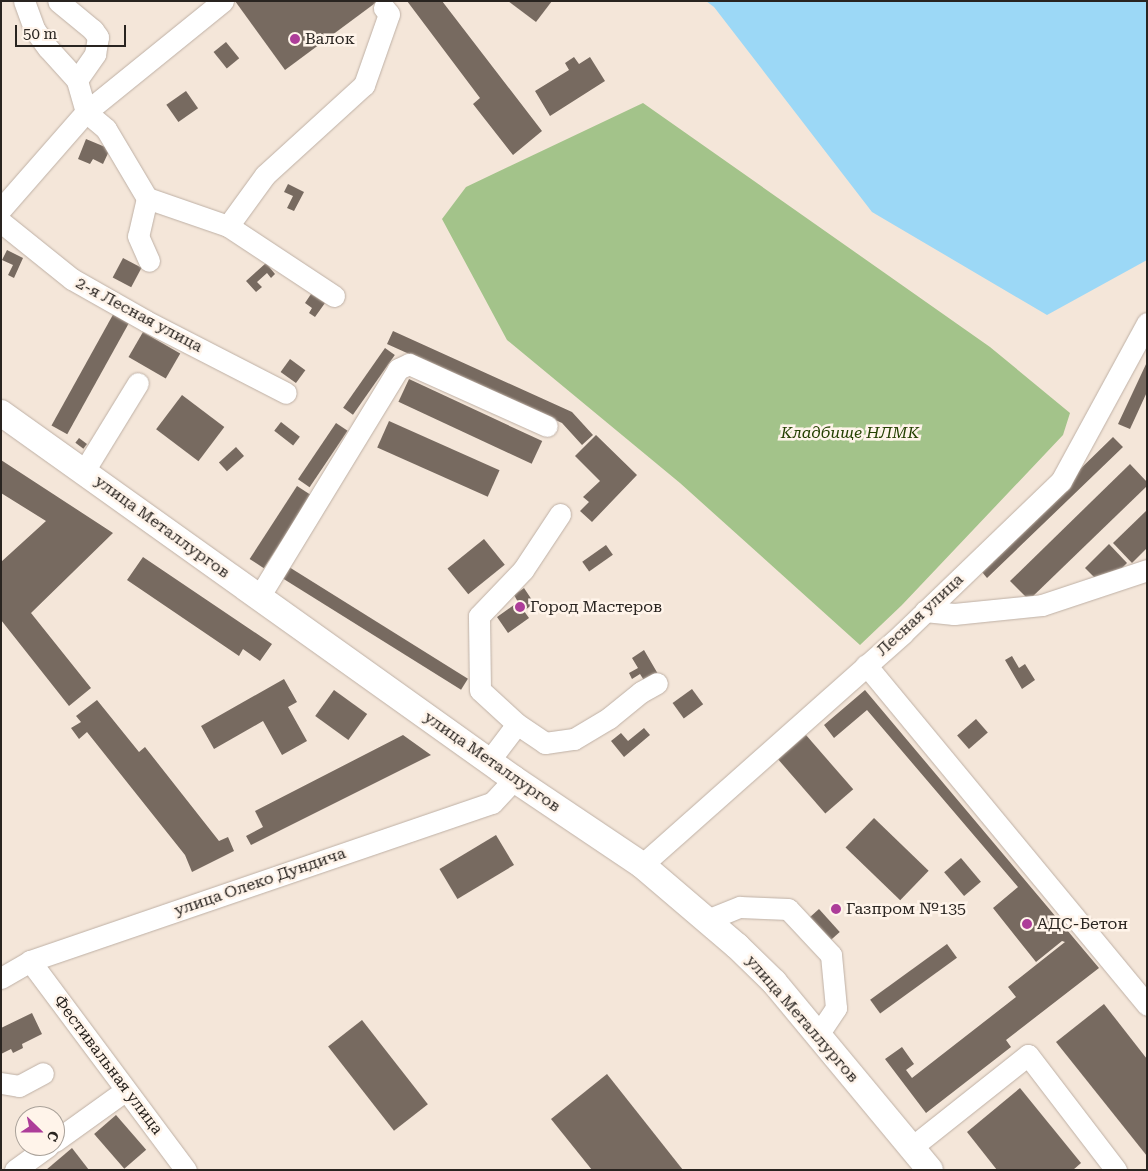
<!DOCTYPE html>
<html>
<head>
<meta charset="utf-8">
<style>
	body { margin:0 }
	#map { position:relative; width:1148px; height:1171px; overflow:hidden; background:#f4e6d9; font-family:"Roboto Serif",serif }
	div>[style] { position:absolute }
	.green>* { inset:0; background:#a3c38a }
	.water>* { inset:0; background:#9cd8f6 }
	.building>* { inset:0; background:#776a60; transform-origin:0 0 }
	.roads { filter:drop-shadow(0 0 1px #beb0a5) drop-shadow(0 0 1px #beb0a5) }
	.minor>* { height:21px; margin:-10.5px; padding:0 10.5px; transform-origin:10.5px; border-radius:10.5px; background:#fff }
	.major>* { height:26px; margin:-13px; padding:0 13px; transform-origin:13px; border-radius:13px; background:#fff }
	.dots>* { width:14px; height:14px; translate:-50% -50%; box-sizing:border-box; border:2px solid #fff4ea; border-radius:50% }
	span { translate:-50% -50%; white-space:nowrap; text-align:center; line-height:1.15; -webkit-text-stroke:5px #fff4ea; paint-order:stroke }
	.poi-label { font-size:16px; color:#292420 }
	.left { translate:0 -50%; text-align:left }
	.street-label { font-size:16px; color:#292420 }
	.park-label { font-size:16px; color:#244001; font-style:italic }
	.frame { position:absolute; inset:0; border:2px solid #292420; pointer-events:none }
	.north { position:absolute; left:15px; top:1106px; width:50px; height:50px; box-sizing:border-box; background:#fff4ea; border:1px solid #a9a199; border-radius:50%; rotate:112deg; font-size:14px; font-weight:700; line-height:20px; text-align:center; color:#292420 }
	.north::after { content:''; display:block; margin:auto; width:18px; height:22px; background:#ad3d99; clip-path:polygon(50% 0,100% 100%,50% 72%,0 100%) }
	.scale { position:absolute; left:15px; top:25px; width:111px; height:22px; box-sizing:border-box; border:2px solid #292420; border-top:0; padding-left:6px; font-size:15px; line-height:18px; white-space:nowrap; color:#292420; -webkit-text-stroke:4px #fff4ea; paint-order:stroke }
</style>
</head>
<body>
<div id="map">
	<div class="green">
		<div style="clip-path:polygon(643px 103px,990px 347px,1070px 413px,1063px 435px,902px 605px,860px 645px,680px 483px,507px 340px,442px 219px,466px 187px)"></div>
	</div>
	<div class="water">
		<div style="clip-path:polygon(706px 1px,1147px 1px,1147px 260px,1047px 315px,872px 212px,714px 7px)"></div>
	</div>
	<div class="building">
		<div style="clip-path:polygon(235px 1px,378px 1px,285px 70px)"></div>
		<div style="clip-path:polygon(407px 1px,442px 1px,542px 131px,513px 155px,473px 104px,480px 98px)"></div>
		<div style="clip-path:polygon(508px 1px,552px 1px,536px 22px)"></div>
		<div style="left:226px;top:42px;width:21px;height:16px;rotate:51deg"></div>
		<div style="clip-path:polygon(574px 57px,579px 64px,590px 57px,605px 81px,550px 116px,535px 91px,569px 70px,565px 63px)"></div>
		<div style="left:186px;top:91px;width:21px;height:24px;rotate:55deg"></div>
		<div style="clip-path:polygon(86px 139px,110px 149px,103px 164px,93px 159px,90px 164px,78px 159px)"></div>
		<div style="clip-path:polygon(288px 184px,304px 192px,294px 211px,287px 208px,293px 196px,284px 192px)"></div>
		<div style="clip-path:polygon(7px 250px,23px 258px,14px 278px,8px 275px,13px 265px,2px 260px)"></div>
		<div style="left:123px;top:258px;width:21px;height:22px;rotate:28deg"></div>
		<div style="clip-path:polygon(266px 263px,275px 274px,271px 278px,267px 273px,257px 282px,262px 287px,256px 292px,246px 281px)"></div>
		<div style="clip-path:polygon(311px 294px,325px 303px,315px 317px,309px 313px,312px 308px,305px 303px)"></div>
		<div style="left:115px;top:311px;width:18px;height:131px;rotate:29deg"></div>
		<div style="clip-path:polygon(393px 331px,572px 412px,593px 435px,582px 445px,562px 423px,387px 344px)"></div>
		<div style="left:143px;top:332px;width:43px;height:29px;rotate:30deg"></div>
		<div style="left:385px;top:348px;width:12px;height:73px;rotate:35deg"></div>
		<div style="left:290px;top:359px;width:19px;height:16px;rotate:36deg"></div>
		<div style="clip-path:polygon(1147px 362px,1147px 392px,1130px 429px,1118px 424px)"></div>
		<div style="left:409px;top:379px;width:147px;height:25px;rotate:25deg"></div>
		<div style="left:182px;top:395px;width:53px;height:43px;rotate:37deg"></div>
		<div style="left:389px;top:421px;width:121px;height:29px;rotate:24deg"></div>
		<div style="left:281px;top:422px;width:24px;height:11px;rotate:38deg"></div>
		<div style="left:336px;top:423px;width:14px;height:68px;rotate:34deg"></div>
		<div style="clip-path:polygon(596px 435px,637px 475px,592px 522px,580px 511px,589px 502px,583px 497px,600px 481px,575px 456px)"></div>
		<div style="clip-path:polygon(1113px 437px,1123px 447px,987px 578px,982px 572px,993px 562px,989px 558px)"></div>
		<div style="left:79px;top:438px;width:10px;height:6px;rotate:37deg"></div>
		<div style="left:236px;top:447px;width:12px;height:23px;rotate:48deg"></div>
		<div style="clip-path:polygon(1px 460px,113px 533px,31px 613px,91px 688px,69px 706px,1px 620px,1px 562px,46px 521px,1px 493px)"></div>
		<div style="clip-path:polygon(1130px 464px,1147px 482px,1147px 486px,1029px 600px,1010px 581px)"></div>
		<div style="left:297px;top:486px;width:17px;height:87px;rotate:33deg"></div>
		<div style="clip-path:polygon(1147px 510px,1147px 548px,1132px 563px,1113px 543px)"></div>
		<div style="left:484px;top:539px;width:33px;height:47px;rotate:51deg"></div>
		<div style="clip-path:polygon(1109px 544px,1127px 563px,1118px 572px,1096px 579px,1085px 568px)"></div>
		<div style="left:606px;top:545px;width:12px;height:29px;rotate:55deg"></div>
		<div style="clip-path:polygon(143px 557px,272px 644px,260px 661px,243px 649px,239px 656px,127px 580px)"></div>
		<div style="left:289px;top:567px;width:211px;height:13px;rotate:32deg"></div>
		<div style="clip-path:polygon(524px 588px,534px 603px,524px 611px,529px 618px,508px 633px,497px 617px,518px 602px,514px 595px)"></div>
		<div style="clip-path:polygon(644px 650px,658px 674px,645px 682px,640px 674px,632px 679px,629px 673px,638px 668px,632px 658px)"></div>
		<div style="clip-path:polygon(1012px 656px,1019px 668px,1025px 664px,1035px 680px,1022px 689px,1005px 660px)"></div>
		<div style="clip-path:polygon(284px 679px,297px 702px,288px 707px,307px 741px,282px 755px,263px 721px,214px 749px,201px 726px)"></div>
		<div style="left:692px;top:689px;width:19px;height:24px;rotate:54deg"></div>
		<div style="left:334px;top:690px;width:41px;height:32px;rotate:36deg"></div>
		<div style="clip-path:polygon(865px 690px,1099px 968px,1006px 1040px,1011px 1047px,926px 1113px,885px 1059px,902px 1047px,914px 1064px,906px 1070px,912px 1078px,1016px 997px,1008px 987px,1065px 942px,1062px 941px,1036px 962px,993px 908px,1018px 887px,867px 710px,834px 738px,824px 725px)"></div>
		<div style="clip-path:polygon(97px 700px,139px 752px,145px 747px,219px 841px,228px 837px,234px 851px,192px 872px,185px 855px,87px 732px,79px 739px,71px 728px,81px 722px,76px 716px)"></div>
		<div style="left:976px;top:719px;width:18px;height:25px;rotate:49deg"></div>
		<div style="clip-path:polygon(644px 728px,650px 735px,624px 757px,611px 741px,621px 733px,628px 741px)"></div>
		<div style="clip-path:polygon(403px 735px,431px 755px,251px 845px,246px 836px,263px 827px,255px 811px)"></div>
		<div style="left:806px;top:735px;width:72px;height:37px;rotate:49deg"></div>
		<div style="left:874px;top:818px;width:76px;height:41px;rotate:44deg"></div>
		<div style="left:496px;top:835px;width:35px;height:66px;rotate:59deg"></div>
		<div style="left:961px;top:858px;width:31px;height:22px;rotate:50deg"></div>
		<div style="left:819px;top:909px;width:31px;height:18px;rotate:48deg"></div>
		<div style="left:947px;top:944px;width:17px;height:95px;rotate:54deg"></div>
		<div style="clip-path:polygon(1104px 1004px,1147px 1059px,1147px 1156px,1056px 1042px)"></div>
		<div style="clip-path:polygon(32px 1013px,42px 1034px,22px 1044px,23px 1048px,13px 1053px,11px 1049px,1px 1054px,1px 1028px)"></div>
		<div style="left:362px;top:1020px;width:107px;height:43px;rotate:52deg"></div>
		<div style="clip-path:polygon(607px 1074px,683px 1170px,592px 1170px,551px 1119px)"></div>
		<div style="clip-path:polygon(1020px 1088px,1081px 1163px,1073px 1170px,997px 1170px,967px 1132px)"></div>
		<div style="left:116px;top:1115px;width:46px;height:29px;rotate:49deg"></div>
		<div style="clip-path:polygon(72px 1148px,89px 1170px,46px 1170px)"></div>
	</div>
	<div class="roads">
		<div class="minor">
			<div style="left:24px;top:1px;width:30px;rotate:70deg"></div>
			<div style="left:34px;top:29px;width:24px;rotate:54deg"></div>
			<div style="left:48px;top:48px;width:43px;rotate:47.8deg"></div>
			<div style="left:223px;top:1px;width:176px;rotate:141deg"></div>
			<div style="left:86px;top:112px;width:26px;rotate:40deg"></div>
			<div style="left:106px;top:129px;width:80px;rotate:59.3deg"></div>
			<div style="left:147px;top:198px;width:86px;rotate:19.1deg"></div>
			<div style="left:228px;top:226px;width:127px;rotate:33.4deg"></div>
			<div style="left:147px;top:198px;width:39px;rotate:103deg"></div>
			<div style="left:138px;top:236px;width:27px;rotate:66deg"></div>
			<div style="left:1px;top:209px;width:129px;rotate:-48.8deg"></div>
			<div style="left:86px;top:112px;width:33px;rotate:-106deg"></div>
			<div style="left:77px;top:80px;width:32px;rotate:-55deg"></div>
			<div style="left:95px;top:54px;width:17px;rotate:-80deg"></div>
			<div style="left:98px;top:37px;width:9px;rotate:-126deg"></div>
			<div style="left:93px;top:30px;width:45px;rotate:-140.4deg"></div>
			<div style="left:1px;top:222px;width:91px;rotate:38.8deg"></div>
			<div style="left:72px;top:279px;width:85px;rotate:29.6deg"></div>
			<div style="left:146px;top:321px;width:157px;rotate:27.2deg"></div>
			<div style="left:228px;top:226px;width:63px;rotate:-54deg"></div>
			<div style="left:265px;top:175px;width:134px;rotate:-42.3deg"></div>
			<div style="left:364px;top:85px;width:75px;rotate:-70.6deg"></div>
			<div style="left:389px;top:14px;width:8px;rotate:-130deg"></div>
			<div style="left:84px;top:471px;width:103px;rotate:-58.5deg"></div>
			<div style="left:259px;top:597px;width:267px;rotate:-58.6deg"></div>
			<div style="left:398px;top:369px;width:12px;rotate:-24deg"></div>
			<div style="left:409px;top:364px;width:151px;rotate:24.2deg"></div>
			<div style="left:925px;top:611px;width:29px;rotate:6deg"></div>
			<div style="left:954px;top:614px;width:88px;rotate:-5.8deg"></div>
			<div style="left:1042px;top:605px;width:111px;rotate:-18.4deg"></div>
			<div style="left:866px;top:665px;width:441px;rotate:50.4deg"></div>
			<div style="left:517px;top:724px;width:34px;rotate:34deg"></div>
			<div style="left:545px;top:743px;width:29px;rotate:-8deg"></div>
			<div style="left:574px;top:739px;width:41px;rotate:-31deg"></div>
			<div style="left:609px;top:718px;width:41px;rotate:-39.1deg"></div>
			<div style="left:641px;top:692px;width:18px;rotate:-29deg"></div>
			<div style="left:489px;top:761px;width:46px;rotate:-52.9deg"></div>
			<div style="left:517px;top:724px;width:50px;rotate:-137.4deg"></div>
			<div style="left:480px;top:690px;width:74px;rotate:-90.8deg"></div>
			<div style="left:479px;top:616px;width:64px;rotate:-46.3deg"></div>
			<div style="left:523px;top:570px;width:67px;rotate:-56.5deg"></div>
			<div style="left:642px;top:865px;width:349px;rotate:-41.6deg"></div>
			<div style="left:903px;top:633px;width:219px;rotate:-43.9deg"></div>
			<div style="left:1061px;top:481px;width:180px;rotate:-61.4deg"></div>
			<div style="left:707px;top:920px;width:35px;rotate:-22deg"></div>
			<div style="left:740px;top:907px;width:48px;rotate:2.4deg"></div>
			<div style="left:788px;top:909px;width:63px;rotate:46.9deg"></div>
			<div style="left:831px;top:955px;width:53px;rotate:84.6deg"></div>
			<div style="left:836px;top:1008px;width:32px;rotate:124deg"></div>
			<div style="left:30px;top:961px;width:261px;rotate:53.3deg"></div>
			<div style="left:1px;top:978px;width:34px;rotate:-30deg"></div>
			<div style="left:30px;top:961px;width:488px;rotate:-18.9deg"></div>
			<div style="left:492px;top:803px;width:33px;rotate:-47deg"></div>
			<div style="left:1px;top:1083px;width:18px;rotate:9deg"></div>
			<div style="left:19px;top:1086px;width:27px;rotate:-28deg"></div>
			<div style="left:55px;top:1141px;width:87px;rotate:-35.7deg"></div>
			<div style="left:912px;top:1147px;width:148px;rotate:-38.4deg"></div>
			<div style="left:1028px;top:1055px;width:145px;rotate:52.6deg"></div>
			<div style="left:15px;top:1170px;width:41px;rotate:-36deg"></div>
		</div>
		<div class="major">
			<div style="left:1px;top:413px;width:630px;rotate:35.51deg"></div>
			<div style="left:514px;top:779px;width:154px;rotate:33.9deg"></div>
			<div style="left:642px;top:865px;width:125px;rotate:40.5deg"></div>
			<div style="left:737px;top:946px;width:52px;rotate:44.2deg"></div>
			<div style="left:774px;top:982px;width:244px;rotate:50.3deg"></div>
		</div>
	</div>
	<div class="dots">
		<div style="left:295px;top:39px;background:#ad3d99"></div>
		<div style="left:520px;top:607px;background:#ad3d99"></div>
		<div style="left:836px;top:909px;background:#ad3d99"></div>
		<div style="left:1027px;top:924px;background:#ad3d99"></div>
	</div>
	<div class="poi-label">
		<span class="left" style="left:305px;top:39px">Валок</span>
		<span class="left" style="left:530px;top:607px">Город Мастеров</span>
		<span class="left" style="left:846px;top:909px">Газпром №135</span>
		<span class="left" style="left:1037px;top:924px">АДС-Бетон</span>
	</div>
	<div class="street-label">
		<span style="left:139px;top:315px;rotate:28deg">2-я Лесная улица</span>
		<span style="left:162px;top:527px;rotate:36deg">улица Металлургов</span>
		<span style="left:920px;top:615px;rotate:-43deg">Лесная улица</span>
		<span style="left:492px;top:762px;rotate:35deg">улица Металлургов</span>
		<span style="left:260px;top:882px;rotate:-19deg">улица Олеко Дундича</span>
		<span style="left:802px;top:1019px;rotate:49deg">улица Металлургов</span>
		<span style="left:108px;top:1065px;rotate:53deg">Фестивальная улица</span>
	</div>
	<div class="park-label">
		<span style="left:850px;top:433px">Кладбище НЛМК</span>
	</div>
	<div class="frame"></div>
	<div class="north">С</div>
	<div class="scale">50 m</div>
</div>
</body>
</html>
